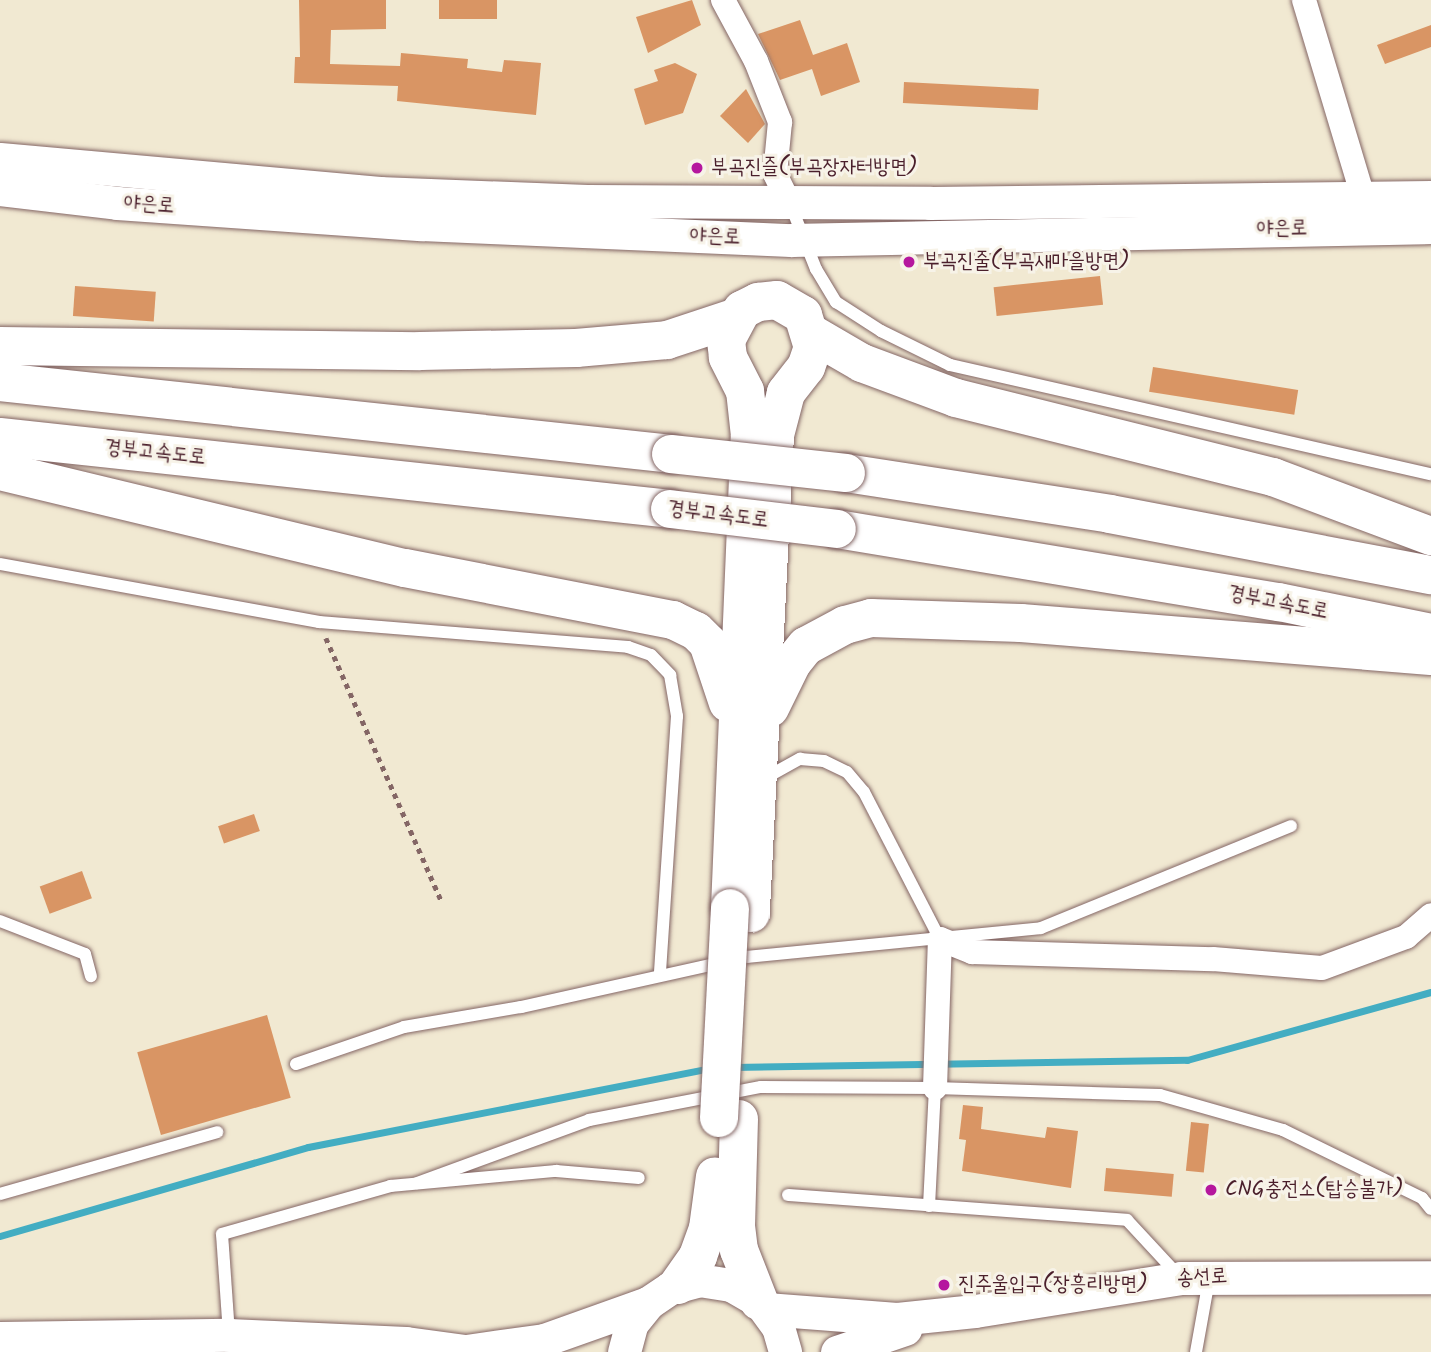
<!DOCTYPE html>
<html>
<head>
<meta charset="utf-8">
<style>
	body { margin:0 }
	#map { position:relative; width:1431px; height:1352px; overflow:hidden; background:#f1e9d2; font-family:Kalam,"Poor Story",sans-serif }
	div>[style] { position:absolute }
	.stream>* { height:7px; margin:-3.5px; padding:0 3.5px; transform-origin:3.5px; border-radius:3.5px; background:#43adc2 }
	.building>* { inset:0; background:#d99564; transform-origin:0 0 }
	.path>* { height:4.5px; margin-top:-2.25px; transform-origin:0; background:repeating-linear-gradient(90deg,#846665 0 5px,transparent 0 10px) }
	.roads { filter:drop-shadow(0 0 2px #846665) drop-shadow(0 0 2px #846665) }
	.lane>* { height:12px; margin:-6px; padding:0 6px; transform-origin:6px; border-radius:6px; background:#fff }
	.street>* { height:24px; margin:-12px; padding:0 12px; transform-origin:12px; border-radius:12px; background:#fff }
	.secondary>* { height:33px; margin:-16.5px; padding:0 16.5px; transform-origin:16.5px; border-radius:16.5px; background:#fff }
	.highway>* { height:38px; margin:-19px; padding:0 19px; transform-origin:19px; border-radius:19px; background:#fff }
	.bridges { filter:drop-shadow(0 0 2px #846665) drop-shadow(0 0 2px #846665) }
	.highway-bridge>* { height:38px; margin:-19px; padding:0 19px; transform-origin:19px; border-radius:19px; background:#fff }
	.dots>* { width:19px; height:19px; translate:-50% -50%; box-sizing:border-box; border:4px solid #f7f3e8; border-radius:50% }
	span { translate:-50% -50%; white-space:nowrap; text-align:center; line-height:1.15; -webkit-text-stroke:6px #f7f3e8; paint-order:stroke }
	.poi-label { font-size:21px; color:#4a1f2b }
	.left { translate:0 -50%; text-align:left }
	.street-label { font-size:21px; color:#4a1f2b }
</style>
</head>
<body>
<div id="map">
	<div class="stream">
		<div style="left:732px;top:1067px;width:455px;rotate:-0.9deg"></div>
		<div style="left:1187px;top:1060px;width:253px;rotate:-15.6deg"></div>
		<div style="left:0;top:1236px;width:321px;rotate:-16.1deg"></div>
		<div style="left:308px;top:1147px;width:410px;rotate:-11.1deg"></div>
	</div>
	<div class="building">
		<div style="clip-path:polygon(299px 0,386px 0,386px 29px,331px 30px,330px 64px,400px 66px,401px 53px,468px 59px,467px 68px,502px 72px,504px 60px,541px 63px,536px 115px,397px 101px,398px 86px,294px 83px,295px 57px,300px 57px)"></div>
		<div style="left:439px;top:0;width:58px;height:19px"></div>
		<div style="clip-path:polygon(692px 0,701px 25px,648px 53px,636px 17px)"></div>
		<div style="clip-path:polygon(800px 20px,813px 55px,847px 43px,860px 82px,821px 96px,812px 69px,780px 80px,758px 34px)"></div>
		<div style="clip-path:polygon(1431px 25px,1431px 47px,1385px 64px,1377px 45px)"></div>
		<div style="clip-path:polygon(675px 63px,697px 74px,683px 113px,645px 125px,634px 89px,658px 81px,654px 70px)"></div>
		<div style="left:904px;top:82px;width:135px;height:21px;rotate:3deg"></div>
		<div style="clip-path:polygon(746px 89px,765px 124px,748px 143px,720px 116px)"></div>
		<div style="left:1100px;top:276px;width:29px;height:107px;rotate:84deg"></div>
		<div style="left:75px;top:286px;width:81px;height:30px;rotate:4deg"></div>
		<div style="left:1153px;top:367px;width:147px;height:25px;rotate:9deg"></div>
		<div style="left:254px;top:814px;width:18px;height:38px;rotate:71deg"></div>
		<div style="left:82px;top:871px;width:29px;height:45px;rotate:70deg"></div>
		<div style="left:267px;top:1015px;width:86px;height:135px;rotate:74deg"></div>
		<div style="clip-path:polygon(963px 1105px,983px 1107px,981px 1129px,1045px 1138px,1047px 1127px,1078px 1131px,1071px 1188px,962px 1171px,966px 1140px,959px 1139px)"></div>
		<div style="left:1191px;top:1122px;width:18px;height:49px;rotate:6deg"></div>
		<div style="left:1106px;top:1168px;width:68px;height:23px;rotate:5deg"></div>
	</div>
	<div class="path">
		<div style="left:326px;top:638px;width:288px;rotate:66.3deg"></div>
	</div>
	<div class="roads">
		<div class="lane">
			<div style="left:791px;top:206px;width:68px;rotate:68.4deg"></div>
			<div style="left:816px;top:269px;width:39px;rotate:59deg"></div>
			<div style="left:836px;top:302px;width:54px;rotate:32.8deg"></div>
			<div style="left:881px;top:331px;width:77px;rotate:26.2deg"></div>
			<div style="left:950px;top:365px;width:493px;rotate:12.8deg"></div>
			<div style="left:0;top:564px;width:324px;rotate:10.3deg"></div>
			<div style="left:319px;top:622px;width:310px;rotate:4.6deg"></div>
			<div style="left:628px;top:647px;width:24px;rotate:19deg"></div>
			<div style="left:651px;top:655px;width:28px;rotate:46deg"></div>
			<div style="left:670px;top:675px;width:42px;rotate:80.3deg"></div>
			<div style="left:677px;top:716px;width:259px;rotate:93.8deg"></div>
			<div style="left:767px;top:777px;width:38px;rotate:-29deg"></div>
			<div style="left:800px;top:759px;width:24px;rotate:5deg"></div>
			<div style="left:824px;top:761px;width:25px;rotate:26deg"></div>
			<div style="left:847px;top:772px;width:26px;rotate:50deg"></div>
			<div style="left:864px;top:792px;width:165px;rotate:62.7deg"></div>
			<div style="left:0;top:921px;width:91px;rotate:21.2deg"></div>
			<div style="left:85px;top:954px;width:23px;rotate:75deg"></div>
			<div style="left:296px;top:1064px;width:114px;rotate:-18.9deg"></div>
			<div style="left:404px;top:1027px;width:119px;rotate:-9.7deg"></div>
			<div style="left:521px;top:1007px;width:231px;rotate:-12.5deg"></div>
			<div style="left:747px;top:957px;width:295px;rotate:-5.6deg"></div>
			<div style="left:1041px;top:928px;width:270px;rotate:-22.2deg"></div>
			<div style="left:417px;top:1183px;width:183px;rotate:-20.1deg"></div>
			<div style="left:589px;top:1120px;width:175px;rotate:-10.9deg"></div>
			<div style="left:761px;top:1087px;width:174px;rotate:0.3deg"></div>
			<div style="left:935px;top:1088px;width:225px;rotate:1.8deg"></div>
			<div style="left:1160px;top:1095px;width:128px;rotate:15.9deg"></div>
			<div style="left:1283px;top:1130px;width:155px;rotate:26.1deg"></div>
			<div style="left:1422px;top:1198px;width:14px;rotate:51deg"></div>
			<div style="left:0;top:1194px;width:226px;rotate:-15.9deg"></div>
			<div style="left:788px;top:1195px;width:340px;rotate:4.2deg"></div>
			<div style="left:1127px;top:1220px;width:74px;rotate:47.2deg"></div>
			<div style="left:929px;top:1206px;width:118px;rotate:-87.1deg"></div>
			<div style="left:229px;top:1334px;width:100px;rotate:-94deg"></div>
			<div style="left:222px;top:1234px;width:175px;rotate:-15.9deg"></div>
			<div style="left:390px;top:1186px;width:167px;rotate:-5.2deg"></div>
			<div style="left:556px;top:1171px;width:83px;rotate:4.8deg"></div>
			<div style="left:1196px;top:1352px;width:73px;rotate:-79.8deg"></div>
		</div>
		<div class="street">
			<div style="left:723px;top:0;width:69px;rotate:61.6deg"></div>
			<div style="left:756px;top:61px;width:66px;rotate:68.5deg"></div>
			<div style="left:780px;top:122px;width:52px;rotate:95.5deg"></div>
			<div style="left:775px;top:174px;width:32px;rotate:64deg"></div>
			<div style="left:1304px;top:0;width:206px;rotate:73.3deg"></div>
			<div style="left:935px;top:1088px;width:149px;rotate:-88.1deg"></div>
			<div style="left:940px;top:939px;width:35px;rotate:22deg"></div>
			<div style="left:972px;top:952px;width:241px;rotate:1.7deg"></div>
			<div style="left:1213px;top:959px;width:109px;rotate:4.7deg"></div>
			<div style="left:1322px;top:968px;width:90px;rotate:-20.3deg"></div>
			<div style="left:1406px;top:937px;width:33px;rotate:-41deg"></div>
		</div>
		<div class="secondary">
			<div style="left:0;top:159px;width:381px;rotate:5.1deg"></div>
			<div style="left:379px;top:193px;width:208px;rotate:2.2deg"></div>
			<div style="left:587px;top:201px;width:343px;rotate:0.3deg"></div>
			<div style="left:930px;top:203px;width:501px;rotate:-0.69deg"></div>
			<div style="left:0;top:189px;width:118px;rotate:6.8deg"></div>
			<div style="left:117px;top:203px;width:305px;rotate:4deg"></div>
			<div style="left:421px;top:224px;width:370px;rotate:2.5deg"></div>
			<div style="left:791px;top:240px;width:640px;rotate:-1.16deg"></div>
			<div style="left:766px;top:1309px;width:131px;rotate:4.4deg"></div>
			<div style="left:897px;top:1319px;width:78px;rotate:-5.9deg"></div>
			<div style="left:975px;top:1311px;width:209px;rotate:-9.1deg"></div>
			<div style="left:1181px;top:1278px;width:250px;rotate:-0.2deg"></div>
			<div style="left:0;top:1338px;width:229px;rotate:-0.8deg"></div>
			<div style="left:229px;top:1335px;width:177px;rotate:2.6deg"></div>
			<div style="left:406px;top:1343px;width:67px;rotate:7.8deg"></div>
			<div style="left:466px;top:1351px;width:79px;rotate:-8deg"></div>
			<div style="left:544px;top:1340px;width:110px;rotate:-19.6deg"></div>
			<div style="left:624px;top:1352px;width:30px;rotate:-75deg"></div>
			<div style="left:632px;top:1323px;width:26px;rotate:-51deg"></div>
			<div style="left:648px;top:1303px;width:27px;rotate:-34deg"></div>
			<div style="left:670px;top:1288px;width:30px;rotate:-15deg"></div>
			<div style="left:699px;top:1280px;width:32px;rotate:9deg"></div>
			<div style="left:731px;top:1285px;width:32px;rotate:30deg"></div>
			<div style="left:759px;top:1301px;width:32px;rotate:54deg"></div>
			<div style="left:778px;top:1327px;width:26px;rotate:74deg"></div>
			<div style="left:837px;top:1352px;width:72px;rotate:-18.7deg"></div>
		</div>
		<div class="highway">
			<div style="left:812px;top:334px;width:58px;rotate:30.1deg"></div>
			<div style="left:862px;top:363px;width:100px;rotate:20.4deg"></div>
			<div style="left:956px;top:398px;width:327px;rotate:14deg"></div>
			<div style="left:1273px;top:477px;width:169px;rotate:20.5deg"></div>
			<div style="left:0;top:346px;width:420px;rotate:0.7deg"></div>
			<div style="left:420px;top:351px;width:156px;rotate:-1.1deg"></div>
			<div style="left:576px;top:348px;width:91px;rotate:-5deg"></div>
			<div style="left:667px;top:340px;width:71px;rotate:-18.2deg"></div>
			<div style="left:0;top:382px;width:675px;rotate:6.12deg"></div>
			<div style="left:0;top:437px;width:674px;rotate:6.13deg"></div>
			<div style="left:0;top:471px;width:416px;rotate:13.5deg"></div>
			<div style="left:405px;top:568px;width:273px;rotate:11deg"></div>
			<div style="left:673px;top:620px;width:25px;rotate:26deg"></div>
			<div style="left:696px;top:631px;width:17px;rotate:45deg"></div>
			<div style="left:708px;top:643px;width:63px;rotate:71.6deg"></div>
			<div style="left:846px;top:473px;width:267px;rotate:8.8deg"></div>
			<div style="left:1110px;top:514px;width:327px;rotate:10.8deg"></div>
			<div style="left:837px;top:529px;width:448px;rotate:9.4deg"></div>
			<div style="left:1279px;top:602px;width:155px;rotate:11.5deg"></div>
			<div style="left:770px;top:708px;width:50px;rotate:-63.9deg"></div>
			<div style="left:792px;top:663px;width:22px;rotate:-51deg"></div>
			<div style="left:806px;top:646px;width:44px;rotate:-28.3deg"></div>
			<div style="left:845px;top:625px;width:27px;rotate:-15deg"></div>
			<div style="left:871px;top:618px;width:150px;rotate:1.9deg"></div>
			<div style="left:1021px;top:623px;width:411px;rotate:4.6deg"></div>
			<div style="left:730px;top:908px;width:472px;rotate:-87.6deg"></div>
			<div style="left:750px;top:436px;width:45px;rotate:-96.3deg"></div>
			<div style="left:745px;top:391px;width:38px;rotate:-117deg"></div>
			<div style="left:728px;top:357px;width:17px;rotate:-97deg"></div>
			<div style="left:726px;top:340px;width:34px;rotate:-62deg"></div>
			<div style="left:742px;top:310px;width:18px;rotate:-27deg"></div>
			<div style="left:758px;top:302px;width:19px;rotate:-6deg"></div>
			<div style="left:777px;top:300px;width:30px;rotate:30deg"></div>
			<div style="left:803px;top:315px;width:34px;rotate:73deg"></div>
			<div style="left:813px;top:347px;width:21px;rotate:109deg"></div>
			<div style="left:806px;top:367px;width:33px;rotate:128deg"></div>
			<div style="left:786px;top:393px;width:43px;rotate:104.7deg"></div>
			<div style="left:775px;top:435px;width:479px;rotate:92.9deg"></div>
			<div style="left:739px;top:1119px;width:107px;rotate:91.6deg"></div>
			<div style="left:736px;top:1226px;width:24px;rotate:83deg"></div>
			<div style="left:739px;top:1250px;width:55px;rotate:68.6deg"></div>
			<div style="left:678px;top:1285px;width:35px;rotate:-55deg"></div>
			<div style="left:698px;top:1256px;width:30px;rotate:-70deg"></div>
			<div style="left:708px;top:1228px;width:52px;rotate:-82.3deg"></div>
		</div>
	</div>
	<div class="bridges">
		<div class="highway-bridge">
			<div style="left:671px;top:454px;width:176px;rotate:6.2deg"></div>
			<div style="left:670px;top:509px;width:168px;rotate:6.8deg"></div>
			<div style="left:719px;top:1118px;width:210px;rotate:-87deg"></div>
		</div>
	</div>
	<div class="dots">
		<div style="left:697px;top:168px;background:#b5179e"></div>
		<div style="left:909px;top:262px;background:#b5179e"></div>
		<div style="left:1211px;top:1190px;background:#b5179e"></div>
		<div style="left:944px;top:1285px;background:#b5179e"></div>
	</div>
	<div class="poi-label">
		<span class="left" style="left:711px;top:168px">부곡진즐(부곡장자터방면)</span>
		<span class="left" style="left:923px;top:262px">부곡진줄(부곡새마을방면)</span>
		<span class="left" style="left:1225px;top:1190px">CNG충전소(탑승불가)</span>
		<span class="left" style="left:958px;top:1285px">진주울입구(장흥리방면)</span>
	</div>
	<div class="street-label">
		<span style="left:149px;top:205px;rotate:4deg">야은로</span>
		<span style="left:1282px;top:229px;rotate:-1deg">야은로</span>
		<span style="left:715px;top:237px;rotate:2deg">야은로</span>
		<span style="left:155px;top:453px;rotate:6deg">경부고속도로</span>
		<span style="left:718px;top:515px;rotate:7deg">경부고속도로</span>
		<span style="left:1278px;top:603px;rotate:11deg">경부고속도로</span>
		<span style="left:1202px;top:1278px;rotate:-3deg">송선로</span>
	</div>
</div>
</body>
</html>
